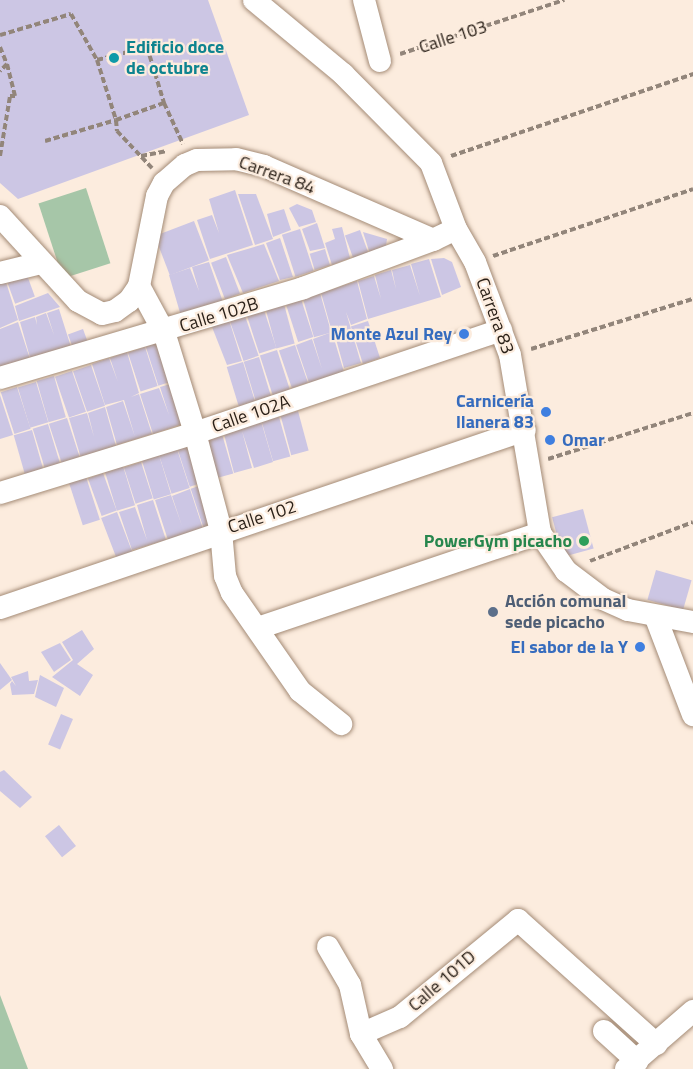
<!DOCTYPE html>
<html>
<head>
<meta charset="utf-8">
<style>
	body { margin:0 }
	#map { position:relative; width:693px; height:1069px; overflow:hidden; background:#fcecde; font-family:"Titillium Web",sans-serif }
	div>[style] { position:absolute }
	.green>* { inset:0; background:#a6c6a8; transform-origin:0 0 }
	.building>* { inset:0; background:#ccc6e4; transform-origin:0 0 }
	.path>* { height:4px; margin-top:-2px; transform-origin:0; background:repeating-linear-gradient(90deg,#92857a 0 6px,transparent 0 9px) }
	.roads { filter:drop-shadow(0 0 2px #a48b76) drop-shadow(0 0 2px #a48b76) }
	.minor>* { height:22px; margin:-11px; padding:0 11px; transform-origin:11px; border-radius:11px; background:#fff }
	.dots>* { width:16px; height:16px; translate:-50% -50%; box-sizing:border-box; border:3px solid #fcecde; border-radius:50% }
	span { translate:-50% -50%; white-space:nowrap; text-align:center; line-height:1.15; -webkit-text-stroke:4.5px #fcecde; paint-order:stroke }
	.street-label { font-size:18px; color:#2a2018 }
	.culture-label { font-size:18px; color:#0d838f; font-weight:700 }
	.left { translate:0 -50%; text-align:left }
	.shop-label { font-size:18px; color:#366cbe; font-weight:700 }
	.right { translate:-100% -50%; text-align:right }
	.leisure-label { font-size:18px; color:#27864d; font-weight:700 }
	.service-label { font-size:18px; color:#4e5e75; font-weight:700 }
</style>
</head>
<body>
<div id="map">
	<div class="green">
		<div style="left:86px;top:188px;width:79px;height:50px;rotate:72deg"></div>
		<div style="clip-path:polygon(0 995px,28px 1069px,0 1069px)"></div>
	</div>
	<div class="building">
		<div style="clip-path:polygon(0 0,208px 0,249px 115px,18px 199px,0 183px)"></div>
		<div style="clip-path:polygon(235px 190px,253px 245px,210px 259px,197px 220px,212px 215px,219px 233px,209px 199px)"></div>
		<div style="clip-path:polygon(238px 194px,256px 194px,273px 239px,255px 245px)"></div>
		<div style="clip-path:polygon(297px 204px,312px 210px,316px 222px,299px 227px,289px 208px)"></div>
		<div style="clip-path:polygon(284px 209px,291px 230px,273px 237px,267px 214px)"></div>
		<div style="left:194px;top:221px;width:42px;height:42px;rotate:69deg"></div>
		<div style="clip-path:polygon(317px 223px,325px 248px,310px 251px,302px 229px)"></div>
		<div style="clip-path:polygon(342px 227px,350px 258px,332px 265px,325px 243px,335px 239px,332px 229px)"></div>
		<div style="left:300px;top:229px;width:44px;height:19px;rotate:72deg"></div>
		<div style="left:360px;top:230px;width:27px;height:16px;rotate:70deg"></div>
		<div style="clip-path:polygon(363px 232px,387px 239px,385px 252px,370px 254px)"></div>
		<div style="clip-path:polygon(280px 238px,293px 277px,280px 280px,266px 243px)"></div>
		<div style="clip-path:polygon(264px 244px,279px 281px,243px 293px,227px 255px)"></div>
		<div style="left:325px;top:249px;width:17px;height:16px;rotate:73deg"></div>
		<div style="left:226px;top:257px;width:39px;height:16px;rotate:69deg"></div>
		<div style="clip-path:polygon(444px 258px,452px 262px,461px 287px,442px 295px,431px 259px)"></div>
		<div style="clip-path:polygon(429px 259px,441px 297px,368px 319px,358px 281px,374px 276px,381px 299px,375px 275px,391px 270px,396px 289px,392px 270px,410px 265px,420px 296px,411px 264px)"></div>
		<div style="clip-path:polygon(209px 262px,223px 302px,181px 316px,169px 275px,190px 268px,199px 291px,192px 267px)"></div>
		<div style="left:27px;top:275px;width:23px;height:21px;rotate:70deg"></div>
		<div style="clip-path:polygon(5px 279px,18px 320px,0 328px,0 281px)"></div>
		<div style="clip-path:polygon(357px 281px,367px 319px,351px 325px,346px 312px,361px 363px,344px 368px,334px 332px,347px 327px,332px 332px,321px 293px)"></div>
		<div style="clip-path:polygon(48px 293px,60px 307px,19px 321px,15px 306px)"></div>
		<div style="left:320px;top:293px;width:41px;height:18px;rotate:74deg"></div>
		<div style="left:301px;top:299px;width:40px;height:16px;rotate:72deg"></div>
		<div style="left:284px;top:304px;width:41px;height:19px;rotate:75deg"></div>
		<div style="clip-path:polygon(59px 309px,71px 347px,31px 361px,20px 322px,35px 317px,37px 325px,36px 317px,46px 313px,54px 335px,47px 313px)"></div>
		<div style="left:264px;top:310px;width:40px;height:18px;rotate:72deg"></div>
		<div style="left:245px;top:316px;width:42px;height:16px;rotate:71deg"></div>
		<div style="clip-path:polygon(229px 320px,242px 361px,227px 365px,212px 327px)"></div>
		<div style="left:368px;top:321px;width:39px;height:18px;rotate:72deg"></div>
		<div style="clip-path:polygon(18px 322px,31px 362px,13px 368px,10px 360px,12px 367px,0 370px,0 329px)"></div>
		<div style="left:83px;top:329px;width:15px;height:16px;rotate:70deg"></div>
		<div style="clip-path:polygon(332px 332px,344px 372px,309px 383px,296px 345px,312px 339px,322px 369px,313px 339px)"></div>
		<div style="left:160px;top:342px;width:41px;height:15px;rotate:72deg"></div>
		<div style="left:295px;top:345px;width:40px;height:17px;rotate:71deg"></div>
		<div style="left:145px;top:347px;width:41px;height:18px;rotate:72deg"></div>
		<div style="left:277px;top:350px;width:42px;height:18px;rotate:72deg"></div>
		<div style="clip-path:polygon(127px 352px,139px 393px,131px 397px,139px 394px,152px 434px,117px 445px,106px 407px,123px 401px,135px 437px,124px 400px,105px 405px,92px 364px,109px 358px,118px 382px,110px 358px)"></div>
		<div style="left:259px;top:357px;width:41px;height:16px;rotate:73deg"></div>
		<div style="left:243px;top:362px;width:41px;height:17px;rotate:73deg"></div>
		<div style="left:91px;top:365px;width:43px;height:19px;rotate:71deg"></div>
		<div style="left:72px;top:371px;width:43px;height:18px;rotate:71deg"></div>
		<div style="left:54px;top:376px;width:43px;height:18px;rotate:74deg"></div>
		<div style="left:36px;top:382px;width:42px;height:19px;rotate:73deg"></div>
		<div style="clip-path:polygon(174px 383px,185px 423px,153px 434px,140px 394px,159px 388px,169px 415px,160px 387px)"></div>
		<div style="left:17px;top:387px;width:44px;height:17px;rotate:72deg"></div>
		<div style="clip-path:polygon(0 395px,13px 435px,0 439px)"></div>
		<div style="clip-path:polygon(105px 407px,116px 446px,81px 458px,69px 418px,87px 413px,94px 437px,88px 413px)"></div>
		<div style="left:298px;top:411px;width:41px;height:18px;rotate:75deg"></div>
		<div style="left:279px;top:417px;width:41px;height:18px;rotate:74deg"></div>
		<div style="left:67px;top:418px;width:42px;height:19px;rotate:72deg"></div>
		<div style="clip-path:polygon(261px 421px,273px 462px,254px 468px,242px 431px,252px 468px,234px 473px,224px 434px)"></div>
		<div style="left:48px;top:424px;width:42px;height:16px;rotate:73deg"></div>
		<div style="left:32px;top:430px;width:41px;height:19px;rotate:74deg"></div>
		<div style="left:222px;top:434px;width:41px;height:16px;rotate:74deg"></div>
		<div style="left:192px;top:445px;width:39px;height:15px;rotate:72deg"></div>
		<div style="left:177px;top:449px;width:41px;height:19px;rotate:72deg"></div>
		<div style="left:159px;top:455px;width:41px;height:18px;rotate:73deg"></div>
		<div style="left:141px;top:462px;width:38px;height:18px;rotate:72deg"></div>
		<div style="left:123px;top:466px;width:41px;height:19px;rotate:73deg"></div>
		<div style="left:103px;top:473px;width:40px;height:16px;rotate:70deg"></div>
		<div style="left:86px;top:477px;width:45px;height:18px;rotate:72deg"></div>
		<div style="left:205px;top:484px;width:43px;height:15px;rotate:72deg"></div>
		<div style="clip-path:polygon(190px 489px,203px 529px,168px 540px,155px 500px,171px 495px,182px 526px,172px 496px)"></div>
		<div style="clip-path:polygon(153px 500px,166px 540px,132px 550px,119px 512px,135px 507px,147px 540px,137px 505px)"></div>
		<div style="left:583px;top:509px;width:41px;height:32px;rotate:75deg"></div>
		<div style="left:117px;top:512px;width:43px;height:17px;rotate:69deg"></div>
		<div style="left:656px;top:570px;width:37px;height:31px;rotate:16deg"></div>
		<div style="clip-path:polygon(82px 630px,94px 649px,77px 664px,93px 675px,80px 696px,52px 677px,73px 660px,62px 642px)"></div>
		<div style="clip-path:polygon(60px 643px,71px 660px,54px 672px,41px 652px)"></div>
		<div style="clip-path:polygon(0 663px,12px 680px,0 690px)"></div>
		<div style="clip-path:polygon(28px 671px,29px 681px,38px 680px,34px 694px,12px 695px,10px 684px,12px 681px,16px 686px,11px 677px)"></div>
		<div style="clip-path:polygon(40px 675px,64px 688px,56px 707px,35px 697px)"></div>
		<div style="left:61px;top:714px;width:13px;height:33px;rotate:23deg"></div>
		<div style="clip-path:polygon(4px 770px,32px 797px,20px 808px,0 791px,0 772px)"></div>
		<div style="left:59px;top:825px;width:27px;height:18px;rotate:51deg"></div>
	</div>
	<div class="path">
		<div style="left:0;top:35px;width:74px;rotate:-16.5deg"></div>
		<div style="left:71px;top:14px;width:53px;rotate:60.5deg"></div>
		<div style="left:97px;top:60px;width:63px;rotate:72.4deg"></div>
		<div style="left:116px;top:120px;width:51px;rotate:-19.5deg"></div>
		<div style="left:0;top:47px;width:18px;rotate:68deg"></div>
		<div style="left:7px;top:64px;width:10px;rotate:135deg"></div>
		<div style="left:400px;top:54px;width:173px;rotate:-18.2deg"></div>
		<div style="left:97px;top:60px;width:52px;rotate:-14.6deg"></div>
		<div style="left:147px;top:47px;width:59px;rotate:73.1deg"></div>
		<div style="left:164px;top:103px;width:45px;rotate:65.1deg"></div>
		<div style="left:45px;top:141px;width:74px;rotate:-16.5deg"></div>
		<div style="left:116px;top:120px;width:11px;rotate:85deg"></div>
		<div style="left:117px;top:131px;width:51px;rotate:46.6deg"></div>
		<div style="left:0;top:156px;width:61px;rotate:-80.5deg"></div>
		<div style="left:10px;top:96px;width:5px"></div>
		<div style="left:15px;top:96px;width:33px;rotate:-104deg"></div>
		<div style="left:141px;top:156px;width:25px;rotate:-11deg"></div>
		<div style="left:451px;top:156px;width:256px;rotate:-18.7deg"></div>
		<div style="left:493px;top:256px;width:211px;rotate:-18.5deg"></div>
		<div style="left:531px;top:349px;width:170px;rotate:-17.2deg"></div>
		<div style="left:548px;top:459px;width:152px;rotate:-17.6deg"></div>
		<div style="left:590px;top:561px;width:110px;rotate:-20.7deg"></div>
	</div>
	<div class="roads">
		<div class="minor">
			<div style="left:254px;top:0;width:116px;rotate:39.7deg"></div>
			<div style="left:343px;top:74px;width:125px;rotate:45.3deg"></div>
			<div style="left:431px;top:163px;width:71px;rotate:69.3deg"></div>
			<div style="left:456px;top:229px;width:38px;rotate:60deg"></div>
			<div style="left:475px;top:262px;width:99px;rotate:69.4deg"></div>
			<div style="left:510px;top:355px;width:181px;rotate:80.4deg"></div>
			<div style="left:540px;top:533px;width:46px;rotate:55.6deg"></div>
			<div style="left:566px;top:571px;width:46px;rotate:37.1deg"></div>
			<div style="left:603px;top:599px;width:27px;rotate:24deg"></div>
			<div style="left:628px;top:610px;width:66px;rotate:10.5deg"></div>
			<div style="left:364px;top:0;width:63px;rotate:75.3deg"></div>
			<div style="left:0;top:216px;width:115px;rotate:47.5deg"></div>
			<div style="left:78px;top:301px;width:27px;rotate:28deg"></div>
			<div style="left:102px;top:314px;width:13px;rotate:-13deg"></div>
			<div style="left:115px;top:311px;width:17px;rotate:-36deg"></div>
			<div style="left:129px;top:301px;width:18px;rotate:-56deg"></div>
			<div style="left:139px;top:286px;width:92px;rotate:-78.7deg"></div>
			<div style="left:157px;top:196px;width:15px;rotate:-62deg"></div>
			<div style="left:164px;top:183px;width:28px;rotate:-41deg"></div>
			<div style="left:185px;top:165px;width:13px;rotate:-23deg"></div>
			<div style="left:197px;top:160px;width:39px;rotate:-1deg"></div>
			<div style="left:236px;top:159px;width:29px;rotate:14deg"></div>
			<div style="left:264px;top:166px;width:184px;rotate:23.6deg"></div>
			<div style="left:433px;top:240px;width:25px;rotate:-26deg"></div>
			<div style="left:0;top:273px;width:42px;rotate:-13.7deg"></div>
			<div style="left:139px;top:286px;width:52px;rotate:61.5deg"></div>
			<div style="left:164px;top:332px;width:106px;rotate:72.9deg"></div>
			<div style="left:195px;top:433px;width:101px;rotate:75.1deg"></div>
			<div style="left:221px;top:531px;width:45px;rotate:84.9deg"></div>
			<div style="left:225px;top:576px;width:18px;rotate:68deg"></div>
			<div style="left:232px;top:593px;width:119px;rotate:55.2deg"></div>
			<div style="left:300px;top:691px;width:53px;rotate:38.8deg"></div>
			<div style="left:0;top:378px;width:316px;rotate:-16.5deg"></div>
			<div style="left:303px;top:288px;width:139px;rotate:-20.3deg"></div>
			<div style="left:0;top:493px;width:204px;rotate:-17.1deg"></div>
			<div style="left:195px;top:433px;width:323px;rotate:-18.6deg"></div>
			<div style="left:0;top:608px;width:554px;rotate:-18.73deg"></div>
			<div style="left:656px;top:618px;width:104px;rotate:69.1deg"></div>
			<div style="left:258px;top:628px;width:298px;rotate:-18.6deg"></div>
			<div style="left:328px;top:947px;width:44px;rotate:59.9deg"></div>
			<div style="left:350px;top:985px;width:50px;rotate:77.3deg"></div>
			<div style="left:361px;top:1034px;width:41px;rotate:59deg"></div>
			<div style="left:604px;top:1031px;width:45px;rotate:42.3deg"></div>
			<div style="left:361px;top:1034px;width:43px;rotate:-23.6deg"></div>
			<div style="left:400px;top:1017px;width:153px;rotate:-39.4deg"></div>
			<div style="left:518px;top:920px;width:186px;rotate:41.9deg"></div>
			<div style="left:626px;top:1069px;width:89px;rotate:-40.9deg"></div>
		</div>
	</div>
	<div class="dots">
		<div style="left:114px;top:58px;background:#0f9aa8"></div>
		<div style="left:464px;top:334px;background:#3f7fe0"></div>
		<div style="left:546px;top:412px;background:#3f7fe0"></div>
		<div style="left:550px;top:440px;background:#3f7fe0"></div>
		<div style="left:584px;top:541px;background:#2e9e5b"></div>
		<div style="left:493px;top:612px;background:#5c6f8a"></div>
		<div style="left:640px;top:647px;background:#3f7fe0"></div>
	</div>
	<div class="street-label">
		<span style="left:453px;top:37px;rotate:-18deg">Calle 103</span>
		<span style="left:277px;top:175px;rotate:20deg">Carrera 84</span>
		<span style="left:219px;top:315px;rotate:-17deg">Calle 102B</span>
		<span style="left:495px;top:316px;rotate:70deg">Carrera 83</span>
		<span style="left:251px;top:414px;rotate:-19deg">Calle 102A</span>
		<span style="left:262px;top:517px;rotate:-18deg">Calle 102</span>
		<span style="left:442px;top:981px;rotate:-41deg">Calle 101D</span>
	</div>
	<div class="culture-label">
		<span class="left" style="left:126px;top:58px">Edificio doce<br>de octubre</span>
	</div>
	<div class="shop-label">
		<span class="right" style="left:452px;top:334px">Monte Azul Rey</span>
		<span class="right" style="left:534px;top:412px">Carnicería<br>llanera 83</span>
		<span class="left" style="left:562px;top:440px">Omar</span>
		<span class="right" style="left:628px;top:647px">El sabor de la Y</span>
	</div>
	<div class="leisure-label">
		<span class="right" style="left:572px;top:541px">PowerGym picacho</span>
	</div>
	<div class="service-label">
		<span class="left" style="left:505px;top:612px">Acción comunal<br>sede picacho</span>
	</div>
</div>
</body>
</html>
